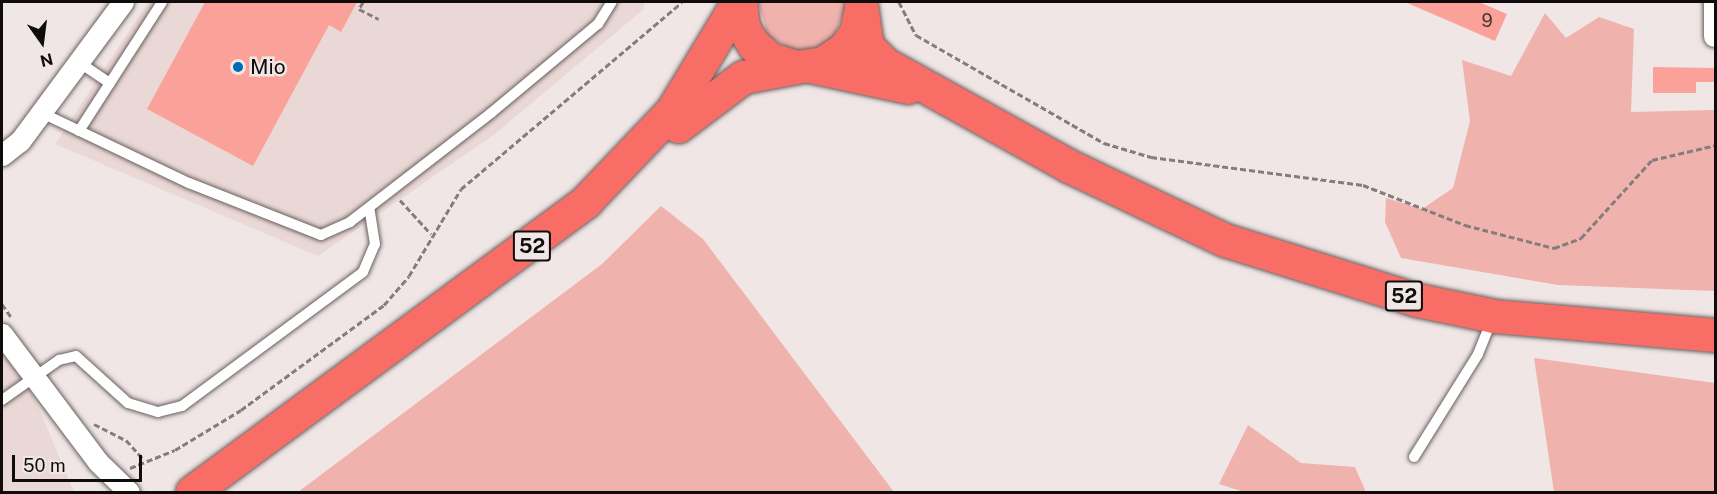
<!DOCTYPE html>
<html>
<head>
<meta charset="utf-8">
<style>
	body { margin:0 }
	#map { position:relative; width:1717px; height:494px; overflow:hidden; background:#f0e6e5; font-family:"Public Sans",sans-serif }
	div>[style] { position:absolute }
	.built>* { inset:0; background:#ead8d6 }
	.green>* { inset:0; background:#f0b2ac }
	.building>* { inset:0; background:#faa29a }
	.path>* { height:3px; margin-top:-1.5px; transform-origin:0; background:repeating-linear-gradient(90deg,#847d7c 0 6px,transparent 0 9px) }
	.roads { filter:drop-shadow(0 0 2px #68605f) drop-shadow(0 0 2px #68605f) }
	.lane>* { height:10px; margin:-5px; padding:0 5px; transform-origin:5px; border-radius:5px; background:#fff }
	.street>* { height:21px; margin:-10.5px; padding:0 10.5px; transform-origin:10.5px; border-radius:10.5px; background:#fff }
	.highway>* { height:33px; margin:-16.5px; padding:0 16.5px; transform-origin:16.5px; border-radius:16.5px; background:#f96d67 }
	.dots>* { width:16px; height:16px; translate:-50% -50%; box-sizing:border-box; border:3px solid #f0e6e5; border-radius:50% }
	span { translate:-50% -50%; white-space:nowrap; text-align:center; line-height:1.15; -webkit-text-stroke:5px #f0e6e5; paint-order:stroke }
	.number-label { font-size:18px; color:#4a322f }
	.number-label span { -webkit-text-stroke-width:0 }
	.shield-label span { padding:2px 4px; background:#f0e6e5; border:2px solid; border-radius:4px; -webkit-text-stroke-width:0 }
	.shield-label { font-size:20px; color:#0f0c0b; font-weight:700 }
	.poi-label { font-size:21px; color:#0f0c0b }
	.left { translate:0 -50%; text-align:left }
	.frame { position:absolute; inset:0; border:3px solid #0f0c0b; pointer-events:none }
	.north { position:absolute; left:12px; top:12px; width:60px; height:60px; -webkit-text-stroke:4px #f0e6e5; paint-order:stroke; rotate:166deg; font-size:16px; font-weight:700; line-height:24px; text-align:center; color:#0f0c0b }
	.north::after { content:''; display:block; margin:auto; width:21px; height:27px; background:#0f0c0b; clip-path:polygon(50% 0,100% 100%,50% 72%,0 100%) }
	.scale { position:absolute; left:12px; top:455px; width:130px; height:27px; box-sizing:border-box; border:3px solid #0f0c0b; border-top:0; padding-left:8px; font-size:18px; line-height:21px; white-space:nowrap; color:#0f0c0b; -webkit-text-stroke:4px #f0e6e5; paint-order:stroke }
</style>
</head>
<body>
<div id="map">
	<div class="built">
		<div style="clip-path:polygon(148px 2px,644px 2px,644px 9px,495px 134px,318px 256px,55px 144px)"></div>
		<div style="clip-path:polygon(2px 353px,35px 399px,74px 492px,2px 492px)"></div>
	</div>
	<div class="green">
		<div style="clip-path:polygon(758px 2px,844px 2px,845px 9px,833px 38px,815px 49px,794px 51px,768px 36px)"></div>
		<div style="clip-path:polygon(1545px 13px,1566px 38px,1599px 17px,1634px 29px,1631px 112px,1715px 110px,1715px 291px,1558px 285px,1401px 258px,1385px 222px,1386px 198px,1422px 209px,1453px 188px,1470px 121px,1462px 60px,1511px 76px)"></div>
		<div style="clip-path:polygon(661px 206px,703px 239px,894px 492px,298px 492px,602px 264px)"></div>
		<div style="clip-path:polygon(1534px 358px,1715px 383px,1715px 492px,1554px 492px)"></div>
		<div style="clip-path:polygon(1248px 425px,1301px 463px,1355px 467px,1366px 492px,1244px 492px,1219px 484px)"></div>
	</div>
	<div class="building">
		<div style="clip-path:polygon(205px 2px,357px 2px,341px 32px,329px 25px,253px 166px,147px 109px)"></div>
		<div style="clip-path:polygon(1405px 2px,1479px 2px,1507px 14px,1495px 41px)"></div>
		<div style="clip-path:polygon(1653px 67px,1716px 68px,1716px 82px,1696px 82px,1696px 93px,1653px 93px)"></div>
	</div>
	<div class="path">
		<div style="left:363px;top:2px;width:8px;rotate:120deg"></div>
		<div style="left:359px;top:9px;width:22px;rotate:27deg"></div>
		<div style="left:899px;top:2px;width:37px;rotate:63deg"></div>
		<div style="left:916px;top:35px;width:217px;rotate:29.9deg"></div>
		<div style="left:1104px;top:143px;width:49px;rotate:16.6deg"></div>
		<div style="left:1151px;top:157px;width:214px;rotate:7.5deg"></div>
		<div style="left:1363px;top:185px;width:110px;rotate:21.4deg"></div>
		<div style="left:1465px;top:225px;width:92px;rotate:14.5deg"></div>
		<div style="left:1554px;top:248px;width:29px;rotate:-20deg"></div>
		<div style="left:1581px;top:238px;width:105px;rotate:-47.7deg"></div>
		<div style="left:1652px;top:160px;width:66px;rotate:-13.2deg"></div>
		<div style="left:400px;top:200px;width:46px;rotate:47.6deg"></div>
		<div style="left:2px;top:304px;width:16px;rotate:55deg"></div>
		<div style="left:94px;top:424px;width:36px;rotate:27deg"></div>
		<div style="left:126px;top:440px;width:25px;rotate:48deg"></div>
		<div style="left:130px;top:468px;width:48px;rotate:-21.8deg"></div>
		<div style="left:175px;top:450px;width:77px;rotate:-31.2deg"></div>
		<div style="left:241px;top:410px;width:177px;rotate:-36.3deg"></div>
		<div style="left:384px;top:305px;width:38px;rotate:-49deg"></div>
		<div style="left:409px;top:276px;width:101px;rotate:-59.1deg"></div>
		<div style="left:461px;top:189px;width:289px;rotate:-40.2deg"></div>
	</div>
	<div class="roads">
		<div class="lane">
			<div style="left:80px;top:63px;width:36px;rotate:34deg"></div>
			<div style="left:42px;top:113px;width:163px;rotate:25.5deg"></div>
			<div style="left:189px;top:183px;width:142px;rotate:21.5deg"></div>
			<div style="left:321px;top:235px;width:32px;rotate:-24deg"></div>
			<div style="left:350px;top:222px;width:178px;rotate:-37.7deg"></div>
			<div style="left:491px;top:113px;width:139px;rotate:-39.8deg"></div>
			<div style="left:598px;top:24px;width:26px;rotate:-58deg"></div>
			<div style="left:79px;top:131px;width:153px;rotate:-57.2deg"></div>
			<div style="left:2px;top:400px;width:70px;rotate:-35.1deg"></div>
			<div style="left:59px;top:360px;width:17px;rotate:-13deg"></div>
			<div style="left:76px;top:356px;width:70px;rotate:42.1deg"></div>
			<div style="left:128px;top:403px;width:31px;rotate:17deg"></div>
			<div style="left:158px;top:412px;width:25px;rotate:-14deg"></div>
			<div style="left:182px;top:406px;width:225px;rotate:-36.5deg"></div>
			<div style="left:363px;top:272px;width:30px;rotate:-67deg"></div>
			<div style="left:375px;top:244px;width:37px;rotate:-99deg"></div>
			<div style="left:1414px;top:457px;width:121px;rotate:-58.1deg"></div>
			<div style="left:1478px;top:354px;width:38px;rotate:-68deg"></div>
		</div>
		<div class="street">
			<div style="left:1714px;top:36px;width:34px;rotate:-90deg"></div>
			<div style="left:2px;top:155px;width:23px;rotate:-38deg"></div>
			<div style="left:20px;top:141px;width:173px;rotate:-53.5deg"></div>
			<div style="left:2px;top:334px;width:160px;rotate:53.1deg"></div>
			<div style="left:98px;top:462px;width:43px;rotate:44.1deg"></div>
		</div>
		<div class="highway">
			<div style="left:740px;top:2px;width:25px;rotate:83deg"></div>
			<div style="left:743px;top:27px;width:21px;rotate:59deg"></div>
			<div style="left:754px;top:45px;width:21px;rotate:41deg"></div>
			<div style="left:770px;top:59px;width:27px;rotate:17deg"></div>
			<div style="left:796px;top:67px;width:27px;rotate:-8deg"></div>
			<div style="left:823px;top:63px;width:25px;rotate:-34deg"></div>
			<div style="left:844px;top:49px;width:21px;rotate:-55deg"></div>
			<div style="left:856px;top:32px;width:24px;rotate:-78deg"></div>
			<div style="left:861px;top:6px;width:40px;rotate:81.5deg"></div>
			<div style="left:867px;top:46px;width:25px;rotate:45deg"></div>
			<div style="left:885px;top:64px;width:213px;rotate:29deg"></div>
			<div style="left:1071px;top:167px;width:170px;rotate:25.4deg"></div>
			<div style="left:1225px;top:240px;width:201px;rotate:17.4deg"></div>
			<div style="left:1417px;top:300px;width:79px;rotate:11.7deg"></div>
			<div style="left:1494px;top:316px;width:223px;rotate:4.9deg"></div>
			<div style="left:811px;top:66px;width:99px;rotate:12.2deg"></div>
			<div style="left:678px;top:126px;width:81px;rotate:-37deg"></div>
			<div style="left:743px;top:77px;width:54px;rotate:-10.7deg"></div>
			<div style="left:192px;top:492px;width:490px;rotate:-36.4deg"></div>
			<div style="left:586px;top:201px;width:124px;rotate:-46.3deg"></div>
			<div style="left:672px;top:111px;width:127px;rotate:-58.8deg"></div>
		</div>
	</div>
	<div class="dots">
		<div style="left:238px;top:67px;background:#006ab5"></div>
	</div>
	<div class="number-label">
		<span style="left:1487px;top:21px">9</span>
	</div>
	<div class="shield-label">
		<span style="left:532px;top:246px">52</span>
		<span style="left:1404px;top:296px">52</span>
	</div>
	<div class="poi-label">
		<span class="left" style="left:250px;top:67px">Mio</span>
	</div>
	<div class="frame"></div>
	<div class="north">N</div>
	<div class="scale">50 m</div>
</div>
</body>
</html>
